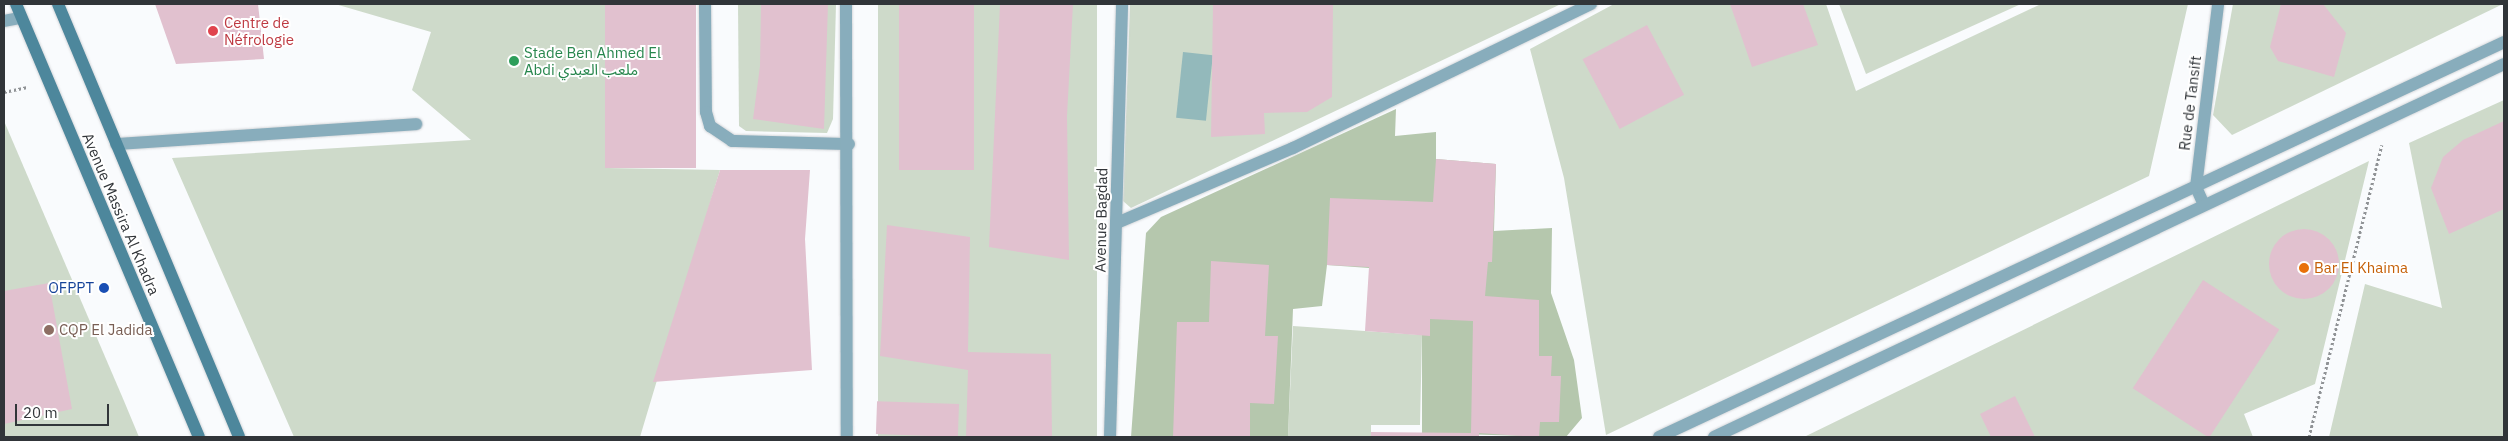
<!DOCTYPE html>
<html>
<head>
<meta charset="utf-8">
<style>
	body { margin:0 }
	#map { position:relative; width:2508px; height:441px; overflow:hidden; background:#f9fbfd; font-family:"IBM Plex Sans","Noto Sans Arabic",sans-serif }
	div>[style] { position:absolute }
	.green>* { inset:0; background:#cedaca; transform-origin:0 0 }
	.forest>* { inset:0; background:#b5c7ad }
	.water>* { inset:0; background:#93b9bb; transform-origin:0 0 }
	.building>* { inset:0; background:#e1c1cf; transform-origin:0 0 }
	.round { border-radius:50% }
	.path>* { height:3px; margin-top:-1.5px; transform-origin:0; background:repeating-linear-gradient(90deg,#909396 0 2.5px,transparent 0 5px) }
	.roads { filter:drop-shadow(0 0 1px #d5d7da) drop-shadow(0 0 1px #d5d7da) }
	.street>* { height:12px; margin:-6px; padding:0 6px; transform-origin:6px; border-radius:6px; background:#88adbc }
	.secondary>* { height:12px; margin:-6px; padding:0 6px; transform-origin:6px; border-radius:6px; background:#4d879c }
	.dots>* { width:14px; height:14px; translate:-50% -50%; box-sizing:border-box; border:2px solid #fff; border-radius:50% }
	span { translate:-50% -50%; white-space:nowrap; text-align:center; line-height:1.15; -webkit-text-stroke:4px #fff; paint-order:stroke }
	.health-label { font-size:15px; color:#be3a42 }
	.left { translate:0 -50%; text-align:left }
	.leisure-label { font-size:15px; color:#27864d }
	.street-label { font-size:15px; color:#313539 }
	.food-label { font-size:15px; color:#c56008 }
	.transit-label { font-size:15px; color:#164399 }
	.right { translate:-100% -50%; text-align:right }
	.education-label { font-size:15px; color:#785e54 }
	.frame { position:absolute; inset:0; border:5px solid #313539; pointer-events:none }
	.scale { position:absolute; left:15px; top:404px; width:94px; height:22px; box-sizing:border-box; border:2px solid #313539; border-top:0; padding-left:6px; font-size:15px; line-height:18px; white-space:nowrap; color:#313539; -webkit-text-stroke:4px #fff; paint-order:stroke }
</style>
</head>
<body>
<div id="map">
	<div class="green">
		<div style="clip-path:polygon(335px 4px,605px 4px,608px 168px,720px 170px,640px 437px,294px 437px,172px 158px,471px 140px,412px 90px,431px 32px)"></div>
		<div style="clip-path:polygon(738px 4px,836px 4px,833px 119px,827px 133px,746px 131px,739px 126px)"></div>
		<div style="left:878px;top:4px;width:219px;height:433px"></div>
		<div style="clip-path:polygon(1130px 4px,1561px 4px,1131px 208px,1123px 201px)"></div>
		<div style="clip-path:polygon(1614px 4px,1826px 4px,1856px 91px,2041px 4px,2188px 4px,2149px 176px,1606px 435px,1564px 178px,1530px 49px)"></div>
		<div style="clip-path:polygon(1839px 4px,2021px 4px,1866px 74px)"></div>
		<div style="clip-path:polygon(2233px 4px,2503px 4px,2232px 135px,2213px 115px)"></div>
		<div style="clip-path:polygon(2504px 100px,2504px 437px,2329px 437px,2365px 284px,2442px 308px,2409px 143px)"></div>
		<div style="clip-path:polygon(4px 121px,124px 401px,139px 437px,4px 437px)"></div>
		<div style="clip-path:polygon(2369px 161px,2315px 384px,2244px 414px,2253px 437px,1804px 437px)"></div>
		<div style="clip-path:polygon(1293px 326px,1422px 335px,1420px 425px,1371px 425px,1371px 437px,1288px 436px)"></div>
	</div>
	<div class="forest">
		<div style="clip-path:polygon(1396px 109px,1395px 136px,1436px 132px,1436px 159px,1496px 164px,1494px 231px,1552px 228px,1551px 293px,1574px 360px,1582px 418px,1566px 437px,1422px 433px,1422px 335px,1369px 268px,1327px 265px,1322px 306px,1293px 309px,1288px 436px,1301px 437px,1131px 437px,1146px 233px,1161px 217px)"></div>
	</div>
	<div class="water">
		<div style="left:1183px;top:52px;width:30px;height:66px;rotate:6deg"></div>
	</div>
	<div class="building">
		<div style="clip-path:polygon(155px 4px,258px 4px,264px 59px,176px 64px)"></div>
		<div style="left:605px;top:4px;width:91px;height:164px"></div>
		<div style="clip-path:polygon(761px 4px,828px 4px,824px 129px,753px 119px,760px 66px)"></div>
		<div style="left:899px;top:4px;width:75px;height:166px"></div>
		<div style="clip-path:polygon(1000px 4px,1073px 4px,1067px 116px,1069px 260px,989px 247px)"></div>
		<div style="clip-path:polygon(1213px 4px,1333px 4px,1332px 97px,1307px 112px,1264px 113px,1265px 134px,1211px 137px)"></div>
		<div style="clip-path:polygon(1730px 4px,1803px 4px,1818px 45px,1752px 67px)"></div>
		<div style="clip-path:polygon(2281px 4px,2323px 4px,2346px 33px,2334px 77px,2278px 61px,2270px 47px)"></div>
		<div style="left:1647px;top:25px;width:79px;height:73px;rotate:62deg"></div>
		<div style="clip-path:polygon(2504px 121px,2504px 209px,2449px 234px,2431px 188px,2443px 157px,2463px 140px)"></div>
		<div style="clip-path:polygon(1436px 159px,1496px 164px,1492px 262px,1488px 262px,1485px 296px,1539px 300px,1539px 356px,1552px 356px,1551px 376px,1561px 376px,1559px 422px,1540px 422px,1539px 437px,1479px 433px,1479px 437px,1371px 437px,1371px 432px,1471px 433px,1473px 321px,1430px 319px,1430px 336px,1365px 331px,1369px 267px,1327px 265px,1330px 198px,1433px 202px)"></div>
		<div style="clip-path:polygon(720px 170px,810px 170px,805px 239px,812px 370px,653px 382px)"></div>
		<div style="clip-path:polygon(887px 225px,970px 237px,968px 352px,1051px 354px,1052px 437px,966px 437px,968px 370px,880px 356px)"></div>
		<div class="round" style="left:2269px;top:229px;width:70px;height:70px"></div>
		<div style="clip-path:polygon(1211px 261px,1269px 265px,1265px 336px,1278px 336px,1274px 404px,1250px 403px,1250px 437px,1173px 437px,1177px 322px,1209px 322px)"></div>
		<div style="left:2203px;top:280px;width:91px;height:129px;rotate:33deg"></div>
		<div style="clip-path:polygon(49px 283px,72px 409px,4px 424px,4px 291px)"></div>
		<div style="clip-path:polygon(2015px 396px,2035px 437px,1991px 437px,1980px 414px)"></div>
		<div style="left:959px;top:404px;width:33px;height:82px;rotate:92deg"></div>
	</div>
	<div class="path">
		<div style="left:4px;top:92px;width:24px;rotate:-12deg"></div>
		<div style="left:2309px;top:437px;width:301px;rotate:-76deg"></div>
	</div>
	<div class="roads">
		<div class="street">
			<div style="left:705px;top:4px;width:108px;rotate:89.5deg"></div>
			<div style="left:706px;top:112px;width:15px;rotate:74deg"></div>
			<div style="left:710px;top:126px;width:27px;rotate:34deg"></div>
			<div style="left:732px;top:141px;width:117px;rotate:1.5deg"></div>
			<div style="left:846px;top:4px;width:433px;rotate:89.9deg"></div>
			<div style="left:4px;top:21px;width:15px;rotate:-11deg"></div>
			<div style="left:116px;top:144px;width:301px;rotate:-3.8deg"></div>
			<div style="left:2204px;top:205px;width:20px;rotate:-114deg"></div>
			<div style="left:2196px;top:187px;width:184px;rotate:-83.1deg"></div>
			<div style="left:1117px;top:223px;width:191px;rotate:-23.1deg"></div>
			<div style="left:1293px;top:148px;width:331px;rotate:-25.8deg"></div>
			<div style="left:1110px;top:437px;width:433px;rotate:-88.4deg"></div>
			<div style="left:1659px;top:437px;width:933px;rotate:-25.05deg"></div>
			<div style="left:1714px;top:437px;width:874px;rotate:-25.27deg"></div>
		</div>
		<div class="secondary">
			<div style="left:16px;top:4px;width:470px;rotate:67.1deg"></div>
			<div style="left:58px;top:4px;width:469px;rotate:67.3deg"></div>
		</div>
	</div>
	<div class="dots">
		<div style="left:213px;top:31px;background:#e0444e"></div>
		<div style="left:514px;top:61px;background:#2e9e5b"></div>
		<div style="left:2304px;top:268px;background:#e8710a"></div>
		<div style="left:104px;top:288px;background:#1a4fb4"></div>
		<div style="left:49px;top:330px;background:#8d6e63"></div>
	</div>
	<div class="health-label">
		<span class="left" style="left:224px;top:31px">Centre de<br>Néfrologie</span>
	</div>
	<div class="leisure-label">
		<span class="left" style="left:524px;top:61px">Stade Ben Ahmed El<br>Abdi ملعب العبدي</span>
	</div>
	<div class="street-label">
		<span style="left:2190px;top:103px;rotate:-83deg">Rue de Tansift</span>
		<span style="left:121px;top:214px;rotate:67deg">Avenue Massira Al Khadra</span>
		<span style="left:1101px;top:220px;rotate:-89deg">Avenue Bagdad</span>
	</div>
	<div class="food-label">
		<span class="left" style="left:2314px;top:268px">Bar El Khaima</span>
	</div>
	<div class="transit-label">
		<span class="right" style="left:94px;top:288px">OFPPT</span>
	</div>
	<div class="education-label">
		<span class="left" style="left:59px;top:330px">CQP El Jadida</span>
	</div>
	<div class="frame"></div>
	<div class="scale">20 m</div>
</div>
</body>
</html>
